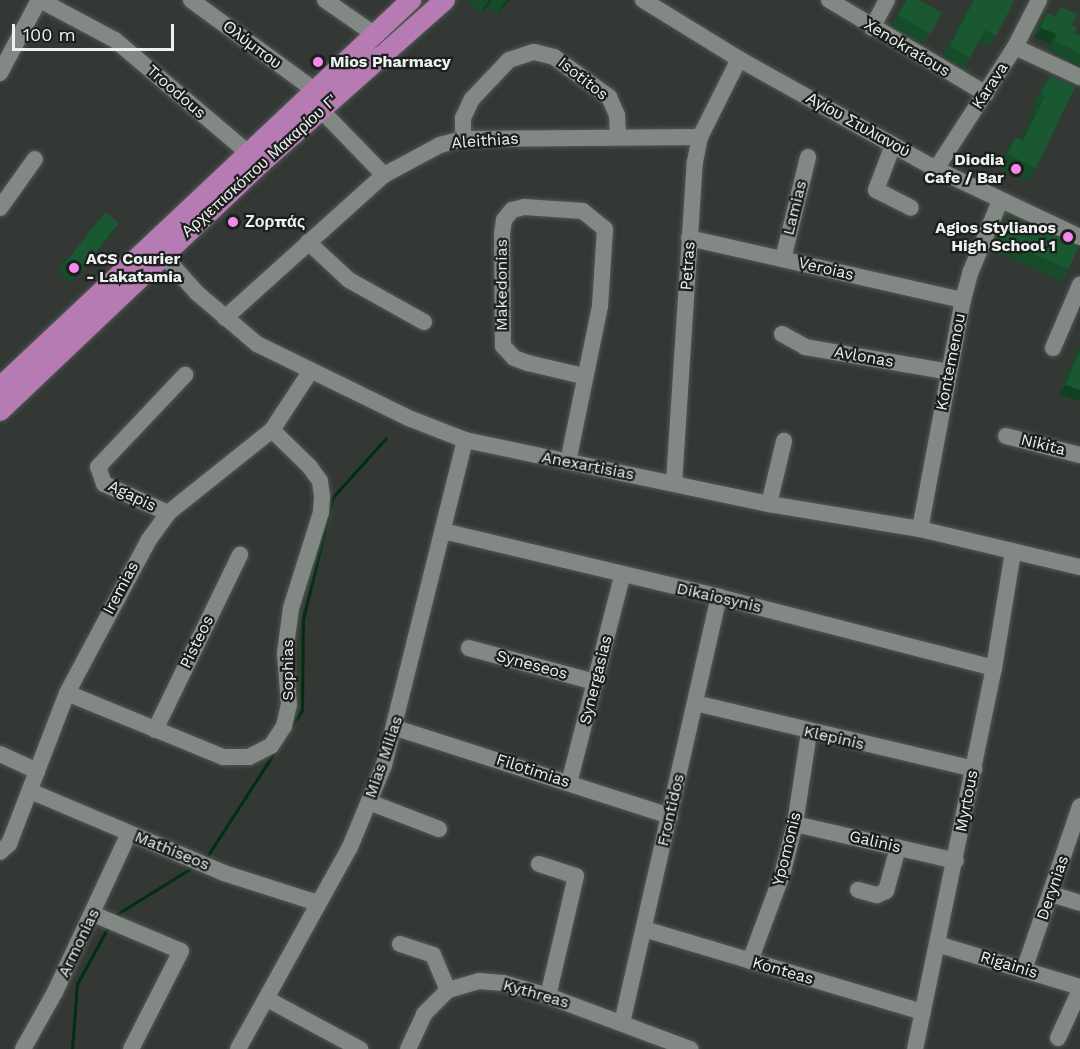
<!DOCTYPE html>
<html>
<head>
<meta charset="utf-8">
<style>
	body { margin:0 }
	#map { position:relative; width:1080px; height:1049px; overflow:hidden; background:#333834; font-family:"Work Sans",sans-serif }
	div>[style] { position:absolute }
	.stream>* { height:3px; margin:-1.5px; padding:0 1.5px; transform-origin:1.5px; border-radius:1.5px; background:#002e13 }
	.roads { filter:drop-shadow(0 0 2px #515753) drop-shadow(0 0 2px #515753) }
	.minor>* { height:16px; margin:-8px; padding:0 8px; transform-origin:8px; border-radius:8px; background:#828984 }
	.major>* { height:20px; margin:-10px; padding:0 10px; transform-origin:10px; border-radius:10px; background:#b67bb3 }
	.wall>* { inset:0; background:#164c2a }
	.shaded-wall>* { inset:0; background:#123e22 }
	.building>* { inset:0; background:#195831; transform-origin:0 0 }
	.dots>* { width:16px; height:16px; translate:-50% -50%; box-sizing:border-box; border:3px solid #1c1f1d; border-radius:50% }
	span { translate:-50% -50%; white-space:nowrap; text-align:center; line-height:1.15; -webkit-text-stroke:4.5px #1c1f1d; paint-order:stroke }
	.street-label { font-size:16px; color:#eef2ef }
	.poi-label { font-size:16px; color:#eef2ef; font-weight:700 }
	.left { translate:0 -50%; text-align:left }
	.right { translate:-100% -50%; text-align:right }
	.scale { position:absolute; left:12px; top:24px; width:162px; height:27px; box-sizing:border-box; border:3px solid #eef2ef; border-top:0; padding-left:8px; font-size:18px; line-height:21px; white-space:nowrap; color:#eef2ef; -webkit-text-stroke:4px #1c1f1d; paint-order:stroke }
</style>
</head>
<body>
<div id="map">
	<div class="stream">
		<div style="left:292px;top:725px;width:18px;rotate:-56deg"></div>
		<div style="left:302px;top:710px;width:91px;rotate:-89.4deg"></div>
		<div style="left:303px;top:619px;width:126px;rotate:-76.2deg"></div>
		<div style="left:333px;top:497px;width:79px;rotate:-48.1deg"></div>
		<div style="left:206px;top:858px;width:125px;rotate:-57.1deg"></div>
		<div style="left:114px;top:916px;width:91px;rotate:-31.9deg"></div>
		<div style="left:72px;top:1049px;width:65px;rotate:-85.6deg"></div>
		<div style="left:77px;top:984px;width:63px;rotate:-61.4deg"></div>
	</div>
	<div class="roads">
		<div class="minor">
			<div style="left:40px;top:0;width:85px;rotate:28.1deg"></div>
			<div style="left:115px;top:40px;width:173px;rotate:40.3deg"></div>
			<div style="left:191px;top:0;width:156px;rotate:36.1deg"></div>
			<div style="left:317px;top:92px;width:13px;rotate:-18deg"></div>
			<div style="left:329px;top:88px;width:45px;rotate:-39.6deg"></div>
			<div style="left:364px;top:59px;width:16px;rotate:-15deg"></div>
			<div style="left:325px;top:0;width:60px;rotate:34.8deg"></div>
			<div style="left:643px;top:0;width:113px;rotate:31.6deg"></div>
			<div style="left:739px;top:59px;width:226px;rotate:29.2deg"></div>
			<div style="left:936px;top:169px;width:159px;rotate:25.3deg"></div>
			<div style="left:829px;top:0;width:183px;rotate:30.9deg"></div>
			<div style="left:872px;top:28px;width:32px;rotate:-62deg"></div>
			<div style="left:1015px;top:47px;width:72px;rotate:24.8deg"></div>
			<div style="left:0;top:73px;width:83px;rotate:-61.9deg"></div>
			<div style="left:321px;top:110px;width:91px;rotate:45.9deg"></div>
			<div style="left:463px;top:139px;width:21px;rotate:-90deg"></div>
			<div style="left:463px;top:118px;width:21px;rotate:-65deg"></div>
			<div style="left:472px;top:99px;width:54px;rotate:-46.5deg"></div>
			<div style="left:509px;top:60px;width:26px;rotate:-18deg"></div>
			<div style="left:534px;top:52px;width:21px;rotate:14deg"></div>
			<div style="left:554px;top:57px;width:68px;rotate:36deg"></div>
			<div style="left:609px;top:97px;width:20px;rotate:66deg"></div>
			<div style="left:617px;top:115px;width:22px;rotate:87deg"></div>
			<div style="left:893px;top:145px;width:48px;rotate:110.7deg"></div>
			<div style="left:876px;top:190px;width:39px;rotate:27deg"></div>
			<div style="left:936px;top:169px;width:145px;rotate:-57.1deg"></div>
			<div style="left:1015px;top:47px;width:53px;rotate:-62.9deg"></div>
			<div style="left:0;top:208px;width:60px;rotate:-54.5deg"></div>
			<div style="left:689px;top:238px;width:281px;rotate:12.8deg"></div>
			<div style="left:308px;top:242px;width:56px;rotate:42.8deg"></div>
			<div style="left:349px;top:280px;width:86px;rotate:29.2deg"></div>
			<div style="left:156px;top:247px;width:62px;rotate:48.3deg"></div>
			<div style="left:197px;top:293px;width:79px;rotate:40.4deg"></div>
			<div style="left:257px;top:344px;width:171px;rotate:26deg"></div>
			<div style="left:411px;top:419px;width:58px;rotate:21.3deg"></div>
			<div style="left:465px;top:440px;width:311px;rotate:11.9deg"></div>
			<div style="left:769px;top:504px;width:153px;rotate:9.4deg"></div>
			<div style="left:920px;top:529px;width:164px;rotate:13.4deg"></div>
			<div style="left:783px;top:259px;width:105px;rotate:-76.2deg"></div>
			<div style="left:225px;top:318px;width:214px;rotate:-42deg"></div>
			<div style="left:384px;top:175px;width:64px;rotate:-28.2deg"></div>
			<div style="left:440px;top:145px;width:24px;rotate:-15deg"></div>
			<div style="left:463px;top:139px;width:237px;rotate:-0.5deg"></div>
			<div style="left:782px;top:334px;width:26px;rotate:29deg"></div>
			<div style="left:805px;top:347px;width:146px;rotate:9.8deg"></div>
			<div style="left:1053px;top:348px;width:69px;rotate:-66.8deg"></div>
			<div style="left:1006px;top:436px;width:76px;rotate:14.4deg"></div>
			<div style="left:568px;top:462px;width:159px;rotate:-78.4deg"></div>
			<div style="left:600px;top:306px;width:77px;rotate:-86.3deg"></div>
			<div style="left:605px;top:229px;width:28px;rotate:-141deg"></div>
			<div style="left:583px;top:211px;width:59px;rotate:-176.1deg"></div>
			<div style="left:524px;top:207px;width:12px;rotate:166deg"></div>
			<div style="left:512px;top:210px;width:13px;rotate:129deg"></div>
			<div style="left:504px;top:220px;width:14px;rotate:98deg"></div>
			<div style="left:502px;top:234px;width:112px;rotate:89.5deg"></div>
			<div style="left:503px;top:346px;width:16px;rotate:47deg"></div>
			<div style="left:514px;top:358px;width:15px;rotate:20deg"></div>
			<div style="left:528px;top:363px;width:57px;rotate:13.3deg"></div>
			<div style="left:674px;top:483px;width:322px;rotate:-86.3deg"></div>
			<div style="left:695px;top:162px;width:25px;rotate:-79deg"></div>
			<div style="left:700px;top:137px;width:87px;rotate:-63.4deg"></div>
			<div style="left:769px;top:504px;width:65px;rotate:-76.6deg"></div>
			<div style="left:168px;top:513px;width:70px;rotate:-155.6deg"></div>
			<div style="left:104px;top:484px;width:18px;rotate:-109deg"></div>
			<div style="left:98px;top:467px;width:127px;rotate:-46.6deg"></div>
			<div style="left:920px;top:529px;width:233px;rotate:-79.4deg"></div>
			<div style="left:963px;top:300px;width:30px;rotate:-75deg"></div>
			<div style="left:971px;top:271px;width:76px;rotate:-67.5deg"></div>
			<div style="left:443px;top:531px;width:284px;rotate:13.4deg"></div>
			<div style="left:719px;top:597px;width:284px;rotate:14.5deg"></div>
			<div style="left:469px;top:648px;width:131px;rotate:15.1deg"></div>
			<div style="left:67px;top:693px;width:169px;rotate:22.3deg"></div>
			<div style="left:223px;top:757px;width:26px"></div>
			<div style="left:249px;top:757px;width:25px;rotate:-27deg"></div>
			<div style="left:271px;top:746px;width:24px;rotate:-57deg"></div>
			<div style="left:284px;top:726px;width:22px;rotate:-77deg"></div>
			<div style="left:289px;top:705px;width:52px;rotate:-94.4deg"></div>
			<div style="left:285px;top:653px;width:45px;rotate:-82.4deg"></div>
			<div style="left:291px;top:608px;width:101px;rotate:-72.6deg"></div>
			<div style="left:321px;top:512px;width:16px;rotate:-86deg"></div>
			<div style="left:322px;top:496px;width:15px;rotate:-98deg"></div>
			<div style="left:320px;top:481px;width:17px;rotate:-126deg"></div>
			<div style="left:310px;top:467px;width:53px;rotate:-135.8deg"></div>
			<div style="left:695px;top:703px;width:287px;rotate:13.3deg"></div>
			<div style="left:396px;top:728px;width:288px;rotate:17.8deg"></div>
			<div style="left:155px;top:730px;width:195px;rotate:-64.1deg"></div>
			<div style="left:0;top:754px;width:41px;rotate:24.7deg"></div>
			<div style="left:569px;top:783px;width:214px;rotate:-75.6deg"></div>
			<div style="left:30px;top:791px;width:211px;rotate:22.9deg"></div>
			<div style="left:224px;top:873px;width:99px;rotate:17.7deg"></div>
			<div style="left:369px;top:802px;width:75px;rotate:21.1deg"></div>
			<div style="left:795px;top:824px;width:165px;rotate:12.9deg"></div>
			<div style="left:0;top:852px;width:12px;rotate:-42deg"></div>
			<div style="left:9px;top:844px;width:162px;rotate:-69deg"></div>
			<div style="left:67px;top:693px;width:172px;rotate:-61.9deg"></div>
			<div style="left:148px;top:541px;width:34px;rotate:-54deg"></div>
			<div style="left:168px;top:513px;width:133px;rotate:-38.6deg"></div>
			<div style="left:272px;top:430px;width:69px;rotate:-56.8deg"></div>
			<div style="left:539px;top:864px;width:39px;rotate:18deg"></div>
			<div style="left:576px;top:876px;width:123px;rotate:103.1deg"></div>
			<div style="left:858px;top:890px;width:20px;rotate:15deg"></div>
			<div style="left:877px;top:895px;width:10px;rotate:-24deg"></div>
			<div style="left:886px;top:891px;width:45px;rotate:-74.4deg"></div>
			<div style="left:1051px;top:894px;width:30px;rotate:17deg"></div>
			<div style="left:93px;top:914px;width:95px;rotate:22.8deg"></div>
			<div style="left:181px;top:951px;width:110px;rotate:117deg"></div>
			<div style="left:644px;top:929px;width:291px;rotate:16.6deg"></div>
			<div style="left:400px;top:944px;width:35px;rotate:18deg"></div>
			<div style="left:433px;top:955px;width:38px;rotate:67deg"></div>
			<div style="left:937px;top:944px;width:149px;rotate:16.7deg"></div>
			<div style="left:750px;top:961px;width:92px;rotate:-69.6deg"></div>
			<div style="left:782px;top:875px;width:53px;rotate:-75.7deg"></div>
			<div style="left:795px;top:824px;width:93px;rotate:-81.3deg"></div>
			<div style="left:1024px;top:970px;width:173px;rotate:-71.1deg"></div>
			<div style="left:267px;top:999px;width:106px;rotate:28.3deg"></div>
			<div style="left:622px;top:1023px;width:437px;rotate:-77.2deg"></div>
			<div style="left:1058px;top:1038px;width:53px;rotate:-65.4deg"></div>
			<div style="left:23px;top:1049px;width:65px;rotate:-60.7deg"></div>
			<div style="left:55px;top:992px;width:175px;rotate:-65deg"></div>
			<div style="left:238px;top:1049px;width:231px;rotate:-61deg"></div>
			<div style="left:350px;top:847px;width:89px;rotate:-67.5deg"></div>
			<div style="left:384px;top:765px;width:335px;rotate:-76deg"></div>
			<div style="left:408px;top:1049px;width:38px;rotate:-65deg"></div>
			<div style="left:424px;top:1014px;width:34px;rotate:-45deg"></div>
			<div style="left:448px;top:990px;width:32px;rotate:-16deg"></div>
			<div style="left:479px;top:981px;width:24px;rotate:5deg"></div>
			<div style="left:503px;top:983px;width:47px;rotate:16.1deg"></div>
			<div style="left:548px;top:996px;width:152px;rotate:20.5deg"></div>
			<div style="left:915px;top:1049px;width:389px;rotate:-78.3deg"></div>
			<div style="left:994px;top:668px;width:118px;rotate:-80.7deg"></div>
		</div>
		<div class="major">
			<div style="left:0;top:387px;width:565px;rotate:-43.28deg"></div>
			<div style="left:0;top:411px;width:356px;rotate:-43.5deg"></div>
			<div style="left:258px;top:166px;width:250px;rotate:-41.6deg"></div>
		</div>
	</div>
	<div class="wall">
		<div style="clip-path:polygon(467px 0,510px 0,496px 14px,488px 6px,480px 13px)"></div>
		<div style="clip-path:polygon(906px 0,919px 0,930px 34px,923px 44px,891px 25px)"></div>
		<div style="clip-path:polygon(973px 0,1012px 0,996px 36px,989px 46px,979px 41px,970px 58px,963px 68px,943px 56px)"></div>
		<div style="clip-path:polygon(1060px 7px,1072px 25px,1074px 33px,1080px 35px,1080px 67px,1048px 50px,1050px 44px,1034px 37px,1040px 23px,1047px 13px,1054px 16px)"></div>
		<div style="clip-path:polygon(1050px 76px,1036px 168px,1027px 181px,999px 168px,1007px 151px,1016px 137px,1021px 140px,1035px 109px,1032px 107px,1041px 89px)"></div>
		<div style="clip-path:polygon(1008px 217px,1068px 271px,1062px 281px,991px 250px,1001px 227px)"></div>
		<div style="clip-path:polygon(119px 223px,112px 233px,71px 282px,57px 271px,64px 261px)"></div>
		<div style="clip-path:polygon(1080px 344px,1080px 401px,1059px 394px)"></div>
	</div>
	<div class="shaded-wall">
		<div style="clip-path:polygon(489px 0,492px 0,488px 6px,480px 13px)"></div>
		<div style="clip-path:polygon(506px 0,510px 0,496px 14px)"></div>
		<div style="clip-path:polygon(1041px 28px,1057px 34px,1050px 44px,1034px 37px)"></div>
		<div style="clip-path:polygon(119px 223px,112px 233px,71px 282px,78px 272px)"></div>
		<div style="clip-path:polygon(1066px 385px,1080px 390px,1080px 401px,1059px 394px)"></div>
	</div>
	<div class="building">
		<div style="clip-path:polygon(907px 0,919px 0,942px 13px,930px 34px,898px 15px)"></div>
		<div style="clip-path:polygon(974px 0,1012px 0,1014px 1px,996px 36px,985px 30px,970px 58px,950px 46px)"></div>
		<div style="clip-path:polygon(1060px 7px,1077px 14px,1072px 25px,1077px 27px,1074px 33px,1080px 35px,1080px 53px,1054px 40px,1057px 34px,1041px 28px,1047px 13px,1056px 17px)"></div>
		<div style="clip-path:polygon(1050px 76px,1075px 87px,1036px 168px,1008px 154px,1016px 137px,1023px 141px,1045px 96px,1041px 94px)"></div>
		<div style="left:105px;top:212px;width:18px;height:64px;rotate:38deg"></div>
		<div style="left:1008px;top:217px;width:76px;height:25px;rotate:22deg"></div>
		<div style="clip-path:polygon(1080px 351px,1080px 390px,1066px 385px)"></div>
	</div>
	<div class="dots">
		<div style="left:318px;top:62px;background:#f689ee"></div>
		<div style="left:1016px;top:169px;background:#f689ee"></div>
		<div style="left:233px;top:222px;background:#f689ee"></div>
		<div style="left:1068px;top:237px;background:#f689ee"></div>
		<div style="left:74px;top:268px;background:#f689ee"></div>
	</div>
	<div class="street-label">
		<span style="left:252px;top:45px;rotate:37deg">Ολύμπου</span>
		<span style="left:907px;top:48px;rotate:31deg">Xenokratous</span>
		<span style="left:583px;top:79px;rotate:38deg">Isotitos</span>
		<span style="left:990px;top:86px;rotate:-57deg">Karava</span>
		<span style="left:176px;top:92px;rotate:41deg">Troodous</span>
		<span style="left:858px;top:125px;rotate:29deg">Αγίου Στυλιανού</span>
		<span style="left:485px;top:141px;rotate:-4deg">Aleithias</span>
		<span style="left:260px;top:166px;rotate:-42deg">Αρχιεπισκόπου Μακαρίου Γ'</span>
		<span style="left:795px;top:208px;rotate:-76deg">Lamias</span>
		<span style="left:688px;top:266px;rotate:-86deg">Petras</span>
		<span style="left:826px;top:269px;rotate:13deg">Veroias</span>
		<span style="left:502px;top:285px;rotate:-90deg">Makedonias</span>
		<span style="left:864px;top:357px;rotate:10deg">Avlonas</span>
		<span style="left:951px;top:362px;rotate:-79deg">Kontemenou</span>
		<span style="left:1043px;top:445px;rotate:14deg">Nikita</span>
		<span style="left:588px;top:466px;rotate:11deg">Anexartisias</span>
		<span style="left:132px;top:496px;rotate:26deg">Agapis</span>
		<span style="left:121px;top:588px;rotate:-62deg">Iremias</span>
		<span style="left:719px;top:598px;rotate:13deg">Dikaiosynis</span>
		<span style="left:197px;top:642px;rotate:-64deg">Pisteos</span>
		<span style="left:532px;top:665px;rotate:15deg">Syneseos</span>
		<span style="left:288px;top:670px;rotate:-90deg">Sophias</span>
		<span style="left:596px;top:680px;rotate:-76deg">Synergasias</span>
		<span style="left:834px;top:738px;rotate:13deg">Klepinis</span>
		<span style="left:384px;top:757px;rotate:-71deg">Mias Milias</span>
		<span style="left:533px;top:771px;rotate:18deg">Filotimias</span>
		<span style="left:967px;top:801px;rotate:-79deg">Myrtous</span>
		<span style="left:671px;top:810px;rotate:-77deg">Frontidos</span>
		<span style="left:875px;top:842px;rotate:13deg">Galinis</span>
		<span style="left:787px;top:849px;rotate:-76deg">Ypomonis</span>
		<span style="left:172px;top:851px;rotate:22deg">Mathiseos</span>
		<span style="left:1053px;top:888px;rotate:-71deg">Derynias</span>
		<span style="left:79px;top:943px;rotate:-64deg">Armonias</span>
		<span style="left:1009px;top:965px;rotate:17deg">Rigainis</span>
		<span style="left:783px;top:971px;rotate:16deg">Konteas</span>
		<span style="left:536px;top:994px;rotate:16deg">Kythreas</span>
	</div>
	<div class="poi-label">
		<span class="left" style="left:330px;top:62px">Mios Pharmacy</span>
		<span class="right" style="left:1004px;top:169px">Diodia<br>Cafe / Bar</span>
		<span class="left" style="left:245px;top:222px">Ζορπάς</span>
		<span class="right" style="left:1056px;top:237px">Agios Stylianos<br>High School 1</span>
		<span class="left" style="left:86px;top:268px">ACS Courier<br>- Lakatamia</span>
	</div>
	<div class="scale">100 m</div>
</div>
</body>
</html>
